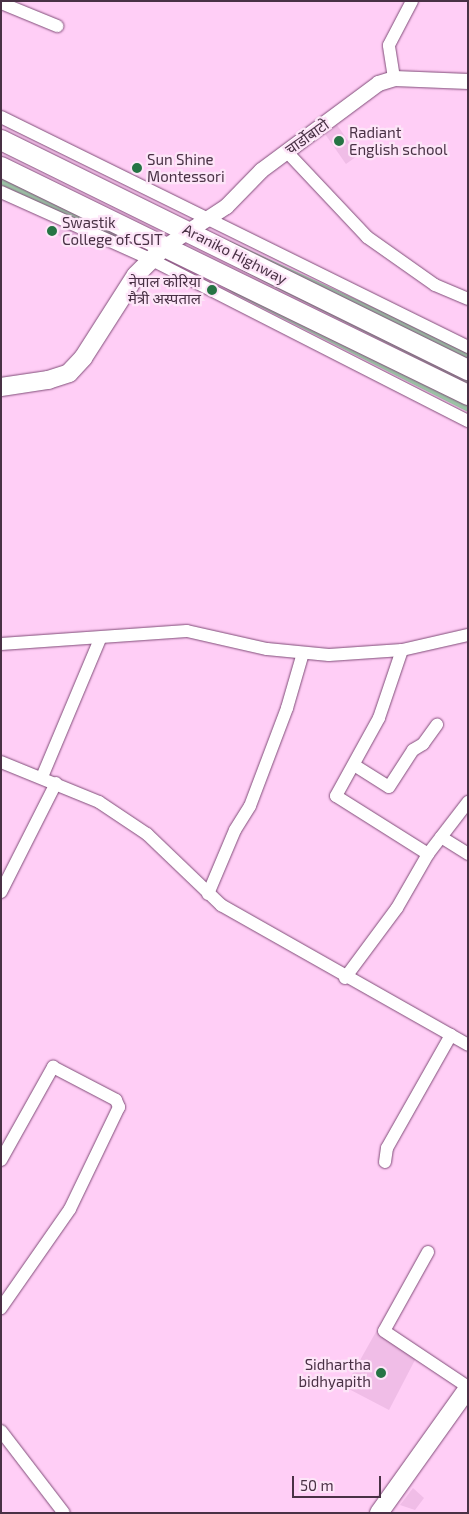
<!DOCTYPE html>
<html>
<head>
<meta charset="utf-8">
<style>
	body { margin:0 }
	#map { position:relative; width:469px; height:1514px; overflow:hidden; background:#ffcef6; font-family:"Exo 2","Noto Sans Devanagari",sans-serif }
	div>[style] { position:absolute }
	.built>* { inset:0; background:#f0bde7; transform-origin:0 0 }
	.green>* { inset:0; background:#9cc6a7 }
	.roads { filter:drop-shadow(0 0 1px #804c78) drop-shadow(0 0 1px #804c78) }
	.minor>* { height:12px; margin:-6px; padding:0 6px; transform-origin:6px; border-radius:6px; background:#fff }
	.tertiary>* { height:15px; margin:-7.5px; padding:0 7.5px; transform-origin:7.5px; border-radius:7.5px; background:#fff }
	.secondary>* { height:18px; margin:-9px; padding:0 9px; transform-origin:9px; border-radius:9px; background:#fff }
	.trunk>* { height:20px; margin:-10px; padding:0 10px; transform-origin:10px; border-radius:10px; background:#fff }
	.dots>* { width:14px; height:14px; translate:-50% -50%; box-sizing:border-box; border:2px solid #fde5f8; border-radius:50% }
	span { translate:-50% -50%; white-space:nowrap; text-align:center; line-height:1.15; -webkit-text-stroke:4.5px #fde5f8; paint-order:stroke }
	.poi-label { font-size:15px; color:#493145 }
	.left { translate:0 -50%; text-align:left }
	.right { translate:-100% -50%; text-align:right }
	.street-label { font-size:15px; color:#493145 }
	.frame { position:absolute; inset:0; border:2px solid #493145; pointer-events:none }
	.scale { position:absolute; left:292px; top:1476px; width:89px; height:22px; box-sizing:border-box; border:2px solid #493145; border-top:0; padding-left:6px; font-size:15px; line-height:18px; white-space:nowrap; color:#493145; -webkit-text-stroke:4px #fde5f8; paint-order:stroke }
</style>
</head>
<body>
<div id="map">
	<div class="built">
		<div style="left:337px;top:125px;width:37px;height:15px;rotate:55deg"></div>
		<div style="left:62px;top:226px;width:22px;height:10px;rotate:27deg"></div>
		<div style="clip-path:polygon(377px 1330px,416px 1358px,389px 1410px,345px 1387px)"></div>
		<div style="clip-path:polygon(413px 1488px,424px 1498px,415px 1510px,400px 1505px)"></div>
	</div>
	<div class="green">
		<div style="clip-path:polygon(1px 178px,134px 242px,133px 246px,1px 185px)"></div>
		<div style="clip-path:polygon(230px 241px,468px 351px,468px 360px,229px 243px)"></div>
		<div style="clip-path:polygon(222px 260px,468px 379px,468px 384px,280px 290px)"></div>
		<div style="clip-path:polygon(214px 281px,468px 403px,468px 412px,233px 293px)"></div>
	</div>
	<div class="roads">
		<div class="minor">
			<div style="left:1px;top:3px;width:61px;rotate:22.3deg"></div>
			<div style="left:394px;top:78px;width:33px;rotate:-99deg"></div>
			<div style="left:389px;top:45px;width:50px;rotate:-62.4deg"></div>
			<div style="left:1px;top:117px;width:521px;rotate:26.22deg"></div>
			<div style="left:287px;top:152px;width:117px;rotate:46.7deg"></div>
			<div style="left:367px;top:237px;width:83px;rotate:35.2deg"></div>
			<div style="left:435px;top:285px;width:36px;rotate:23deg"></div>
			<div style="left:1px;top:192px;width:163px;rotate:24.2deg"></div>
			<div style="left:150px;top:259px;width:357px;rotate:27deg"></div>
			<div style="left:1px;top:644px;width:186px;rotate:-4deg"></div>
			<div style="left:187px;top:631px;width:82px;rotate:12.7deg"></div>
			<div style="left:267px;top:649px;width:62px;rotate:5.5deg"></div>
			<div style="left:329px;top:655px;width:73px;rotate:-3.9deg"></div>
			<div style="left:402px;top:650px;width:68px;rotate:-12.8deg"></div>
			<div style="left:402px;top:650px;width:72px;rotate:108.7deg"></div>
			<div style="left:379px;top:718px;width:89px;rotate:118.9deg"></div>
			<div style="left:336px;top:796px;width:109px;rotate:32.2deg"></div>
			<div style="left:1px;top:762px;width:106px;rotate:22.2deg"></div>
			<div style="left:99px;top:802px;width:58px;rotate:33.7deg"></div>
			<div style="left:147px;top:834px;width:103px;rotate:43.8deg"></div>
			<div style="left:221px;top:905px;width:284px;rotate:29.5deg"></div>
			<div style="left:354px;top:765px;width:41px;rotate:32.2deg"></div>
			<div style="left:389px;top:787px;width:44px;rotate:-57deg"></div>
			<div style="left:413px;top:750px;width:12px;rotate:-31deg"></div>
			<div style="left:423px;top:744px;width:24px;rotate:-54deg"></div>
			<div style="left:42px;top:777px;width:150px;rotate:-67.2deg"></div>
			<div style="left:441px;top:837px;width:32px;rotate:32deg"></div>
			<div style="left:1px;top:892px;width:122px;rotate:-63.2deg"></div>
			<div style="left:208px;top:894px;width:69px;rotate:-67.1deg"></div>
			<div style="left:235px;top:830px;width:28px;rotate:-58deg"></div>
			<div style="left:250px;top:806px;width:105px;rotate:-69.3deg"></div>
			<div style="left:287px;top:708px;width:57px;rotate:-73.8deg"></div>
			<div style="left:345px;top:978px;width:87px;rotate:-53.4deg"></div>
			<div style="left:397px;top:908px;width:62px;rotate:-60.1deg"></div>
			<div style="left:428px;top:854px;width:66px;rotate:-52.4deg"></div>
			<div style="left:1px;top:1160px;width:107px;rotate:-60.8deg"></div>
			<div style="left:53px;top:1067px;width:71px;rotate:27.6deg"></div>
			<div style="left:116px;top:1100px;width:8px;rotate:67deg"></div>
			<div style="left:119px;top:1107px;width:113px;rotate:115.7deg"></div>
			<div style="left:70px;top:1209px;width:121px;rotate:124.9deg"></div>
			<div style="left:385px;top:1162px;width:14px;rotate:-82deg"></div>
			<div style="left:387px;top:1148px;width:130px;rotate:-60.5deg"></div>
			<div style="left:428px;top:1252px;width:90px;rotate:119.1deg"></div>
			<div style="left:384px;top:1331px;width:101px;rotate:33.7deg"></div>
			<div style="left:1px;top:1431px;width:103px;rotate:52.5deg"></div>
		</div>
		<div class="tertiary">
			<div style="left:165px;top:246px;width:73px;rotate:-33.3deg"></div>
			<div style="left:226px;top:206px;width:50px;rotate:-45.8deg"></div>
			<div style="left:261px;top:170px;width:146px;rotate:-36.6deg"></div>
			<div style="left:378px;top:83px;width:17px;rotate:-17deg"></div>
			<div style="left:394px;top:78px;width:74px;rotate:2.3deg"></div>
		</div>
		<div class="secondary">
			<div style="left:1px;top:387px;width:48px;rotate:-8.5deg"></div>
			<div style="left:48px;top:380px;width:22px;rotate:-18deg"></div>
			<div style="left:69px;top:373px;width:21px;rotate:-47deg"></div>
			<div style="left:83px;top:358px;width:98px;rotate:-57.4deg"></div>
			<div style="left:136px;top:275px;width:41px;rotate:-45deg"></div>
			<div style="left:379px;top:1513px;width:153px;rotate:-54.5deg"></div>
		</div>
		<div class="trunk">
			<div style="left:1px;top:140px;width:521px;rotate:26.22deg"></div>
			<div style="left:1px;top:167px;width:520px;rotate:26.02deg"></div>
		</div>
	</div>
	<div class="dots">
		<div style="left:339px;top:141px;background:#257444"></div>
		<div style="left:137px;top:168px;background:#257444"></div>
		<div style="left:52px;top:231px;background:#257444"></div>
		<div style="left:212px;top:290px;background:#257444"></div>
		<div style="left:381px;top:1373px;background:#257444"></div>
	</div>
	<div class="poi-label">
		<span class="left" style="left:349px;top:141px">Radiant<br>English school</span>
		<span class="left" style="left:147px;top:168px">Sun Shine<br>Montessori</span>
		<span class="left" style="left:62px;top:231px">Swastik<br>College of CSIT</span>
		<span class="right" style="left:201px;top:290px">नेपाल कोरिया<br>मैत्री अस्पताल</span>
		<span class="right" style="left:371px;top:1373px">Sidhartha<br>bidhyapith</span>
	</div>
	<div class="street-label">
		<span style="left:307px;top:137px;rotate:-35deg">चार्डोबाटो</span>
		<span style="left:235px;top:254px;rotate:27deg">Araniko Highway</span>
	</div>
	<div class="frame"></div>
	<div class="scale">50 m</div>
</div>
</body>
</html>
